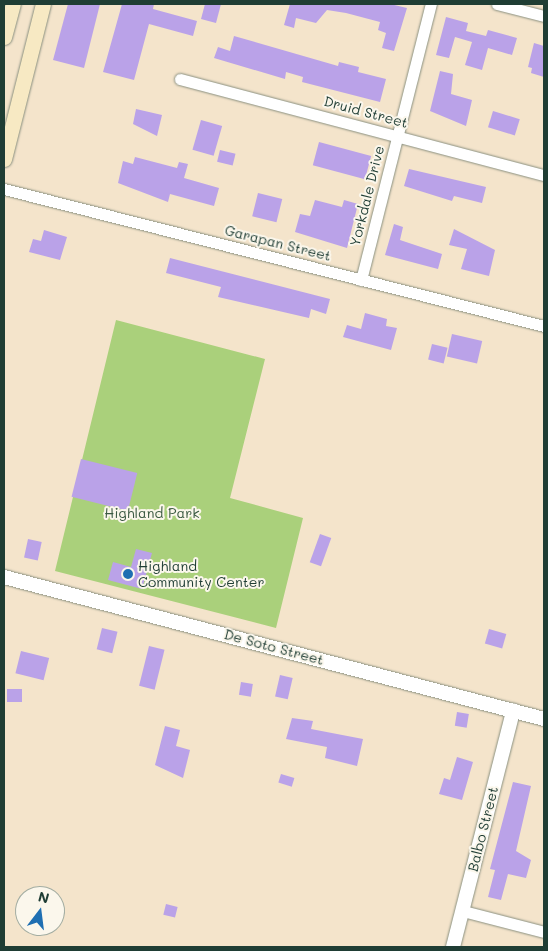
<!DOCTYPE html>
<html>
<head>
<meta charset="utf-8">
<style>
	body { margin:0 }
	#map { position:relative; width:548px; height:951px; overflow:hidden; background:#f4e4cb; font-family:Mali,sans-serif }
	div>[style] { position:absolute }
	.green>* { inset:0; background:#aad07b }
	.building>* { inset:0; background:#baa2e8; transform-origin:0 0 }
	.roads { filter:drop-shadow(0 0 1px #8a9080) drop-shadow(0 0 1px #8a9080) }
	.minor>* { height:11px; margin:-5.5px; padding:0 5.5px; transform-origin:5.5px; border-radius:5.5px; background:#fff }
	.tertiary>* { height:14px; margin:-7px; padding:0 7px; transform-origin:7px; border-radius:7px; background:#fff }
	.secondary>* { height:15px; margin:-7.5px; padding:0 7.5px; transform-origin:7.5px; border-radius:7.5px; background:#f7e9c3 }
	.dots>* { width:14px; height:14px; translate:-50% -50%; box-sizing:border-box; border:2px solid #fbf7ec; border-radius:50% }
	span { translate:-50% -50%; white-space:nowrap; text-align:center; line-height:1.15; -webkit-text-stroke:4px #fbf7ec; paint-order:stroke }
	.street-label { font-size:14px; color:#1f3d34 }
	.park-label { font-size:14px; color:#3b5a42 }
	.poi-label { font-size:14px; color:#1f3d34 }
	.left { translate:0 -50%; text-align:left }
	.frame { position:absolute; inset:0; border:5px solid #1f3d34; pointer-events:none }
	.north { position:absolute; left:15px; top:886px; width:50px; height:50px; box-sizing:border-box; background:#fbf7ec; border:1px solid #a3ada2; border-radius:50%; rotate:15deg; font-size:14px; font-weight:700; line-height:20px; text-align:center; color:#1f3d34 }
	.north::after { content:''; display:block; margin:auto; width:18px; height:22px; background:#1f6fb2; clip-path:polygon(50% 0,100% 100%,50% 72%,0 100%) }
</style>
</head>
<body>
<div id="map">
	<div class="green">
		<div style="clip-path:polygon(116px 320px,265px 359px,230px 498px,303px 518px,276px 628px,55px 571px)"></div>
	</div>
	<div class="building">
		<div style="clip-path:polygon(68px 4px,100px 4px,84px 68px,53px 60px)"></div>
		<div style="clip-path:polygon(122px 4px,154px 4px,153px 9px,197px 21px,193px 36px,149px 24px,134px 80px,103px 72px)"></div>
		<div style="clip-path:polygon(205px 4px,221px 4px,216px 23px,201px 19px)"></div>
		<div style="clip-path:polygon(290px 4px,390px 4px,407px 8px,394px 51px,382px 48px,386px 33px,378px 30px,380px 22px,346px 13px,327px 10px,316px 23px,296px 18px,294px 28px,284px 25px)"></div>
		<div style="clip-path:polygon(446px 17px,468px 23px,466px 31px,486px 36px,488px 30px,517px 38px,512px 55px,488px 48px,482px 70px,465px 65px,472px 42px,455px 37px,449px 58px,436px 55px)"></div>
		<div style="clip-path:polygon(234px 36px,338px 66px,339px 62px,359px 67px,358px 72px,386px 79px,380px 102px,302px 82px,303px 77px,286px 72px,285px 79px,214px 58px,218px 47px,230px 51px)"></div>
		<div style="clip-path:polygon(534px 43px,544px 46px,544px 77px,531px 73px,532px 68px,528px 67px)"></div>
		<div style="clip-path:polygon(440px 71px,453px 74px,451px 94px,472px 100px,466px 126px,430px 111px)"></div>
		<div style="clip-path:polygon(136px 109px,162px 115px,157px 136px,133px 124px)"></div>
		<div style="left:493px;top:111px;width:28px;height:17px;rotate:17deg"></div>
		<div style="left:201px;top:120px;width:22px;height:31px;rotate:16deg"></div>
		<div style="left:319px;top:142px;width:54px;height:24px;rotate:15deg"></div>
		<div style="left:220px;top:150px;width:16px;height:12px;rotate:14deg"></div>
		<div style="clip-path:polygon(135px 157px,177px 168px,179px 162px,188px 164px,184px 178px,219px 188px,214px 206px,170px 194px,168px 202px,118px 183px,123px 161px,133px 164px)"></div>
		<div style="clip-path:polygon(409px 169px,486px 187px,482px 203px,454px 196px,452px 201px,404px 186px)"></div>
		<div style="left:258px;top:193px;width:25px;height:24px;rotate:14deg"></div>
		<div style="clip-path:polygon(315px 200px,342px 207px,344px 200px,358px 204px,347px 248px,295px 232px,300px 214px,310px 216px)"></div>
		<div style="clip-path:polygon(394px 224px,403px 227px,400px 240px,442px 254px,438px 269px,385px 255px)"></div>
		<div style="clip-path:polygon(454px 229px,495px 250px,489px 276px,461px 269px,467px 249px,449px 245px)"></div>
		<div style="clip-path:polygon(44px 230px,67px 237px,60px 260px,29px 252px,33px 239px,41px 241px)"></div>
		<div style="clip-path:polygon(170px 258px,330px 299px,326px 314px,311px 309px,309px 318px,218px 297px,221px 287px,166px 273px)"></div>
		<div style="clip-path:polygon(365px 313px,387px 319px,386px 326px,397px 328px,391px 350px,343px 337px,347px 325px,361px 329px)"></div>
		<div style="left:452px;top:334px;width:31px;height:23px;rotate:13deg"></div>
		<div style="left:432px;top:344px;width:16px;height:16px;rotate:14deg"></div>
		<div style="left:81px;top:459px;width:58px;height:39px;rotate:14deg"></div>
		<div style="left:320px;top:534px;width:12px;height:30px;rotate:20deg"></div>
		<div style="left:28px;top:539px;width:14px;height:19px;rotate:12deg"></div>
		<div style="clip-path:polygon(136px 549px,152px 553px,142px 589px,108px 580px,113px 562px,131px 567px)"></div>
		<div style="left:102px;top:628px;width:16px;height:22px;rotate:14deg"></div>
		<div style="left:489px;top:629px;width:18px;height:15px;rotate:16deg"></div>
		<div style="left:149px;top:646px;width:16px;height:41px;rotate:14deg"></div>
		<div style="left:21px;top:651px;width:29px;height:23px;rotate:14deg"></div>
		<div style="left:280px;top:675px;width:13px;height:22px;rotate:13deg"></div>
		<div style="left:241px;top:682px;width:12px;height:13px;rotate:9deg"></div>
		<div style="left:7px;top:689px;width:15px;height:13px"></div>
		<div style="left:457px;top:712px;width:12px;height:14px;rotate:9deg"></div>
		<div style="clip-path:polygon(292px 718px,313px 721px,311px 729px,363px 739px,357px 766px,325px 758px,327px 747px,286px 739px)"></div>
		<div style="clip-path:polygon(165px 726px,180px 730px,176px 746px,190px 750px,183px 778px,155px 765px)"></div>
		<div style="clip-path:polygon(457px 757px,473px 762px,462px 800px,439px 794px,444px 778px,450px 780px)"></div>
		<div style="left:281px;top:774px;width:14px;height:9px;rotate:17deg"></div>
		<div style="clip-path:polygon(513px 782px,531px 786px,516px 851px,531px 860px,526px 878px,508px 874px,501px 900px,488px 897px,495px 870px,490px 869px)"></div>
		<div style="left:166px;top:904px;width:12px;height:11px;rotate:14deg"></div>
	</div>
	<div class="roads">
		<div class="minor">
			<div style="left:497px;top:4px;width:49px;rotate:14.3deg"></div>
			<div style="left:180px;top:79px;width:376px;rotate:14.8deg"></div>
			<div style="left:4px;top:189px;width:557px;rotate:14.24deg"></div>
			<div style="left:361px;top:280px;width:285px;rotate:-75.8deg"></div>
			<div style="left:463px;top:911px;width:84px;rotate:14.5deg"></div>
		</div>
		<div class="tertiary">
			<div style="left:4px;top:577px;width:558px;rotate:14.73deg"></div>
			<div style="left:453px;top:947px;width:244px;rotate:-75.7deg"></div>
		</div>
		<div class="secondary">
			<div style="left:4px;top:37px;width:34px;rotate:-75deg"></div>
			<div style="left:4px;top:159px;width:160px;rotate:-75.9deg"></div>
		</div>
	</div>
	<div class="dots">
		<div style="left:128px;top:574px;background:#1f6fb2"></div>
	</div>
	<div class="street-label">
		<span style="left:366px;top:112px;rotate:15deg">Druid Street</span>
		<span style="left:367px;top:196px;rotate:-76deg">Yorkdale Drive</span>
		<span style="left:278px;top:243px;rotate:14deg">Garapan Street</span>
		<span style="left:274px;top:647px;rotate:15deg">De Soto Street</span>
		<span style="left:483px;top:829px;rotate:-76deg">Balbo Street</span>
	</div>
	<div class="park-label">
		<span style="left:152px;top:513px">Highland Park</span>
	</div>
	<div class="poi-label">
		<span class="left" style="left:138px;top:574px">Highland<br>Community Center</span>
	</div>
	<div class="frame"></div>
	<div class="north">N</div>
</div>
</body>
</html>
